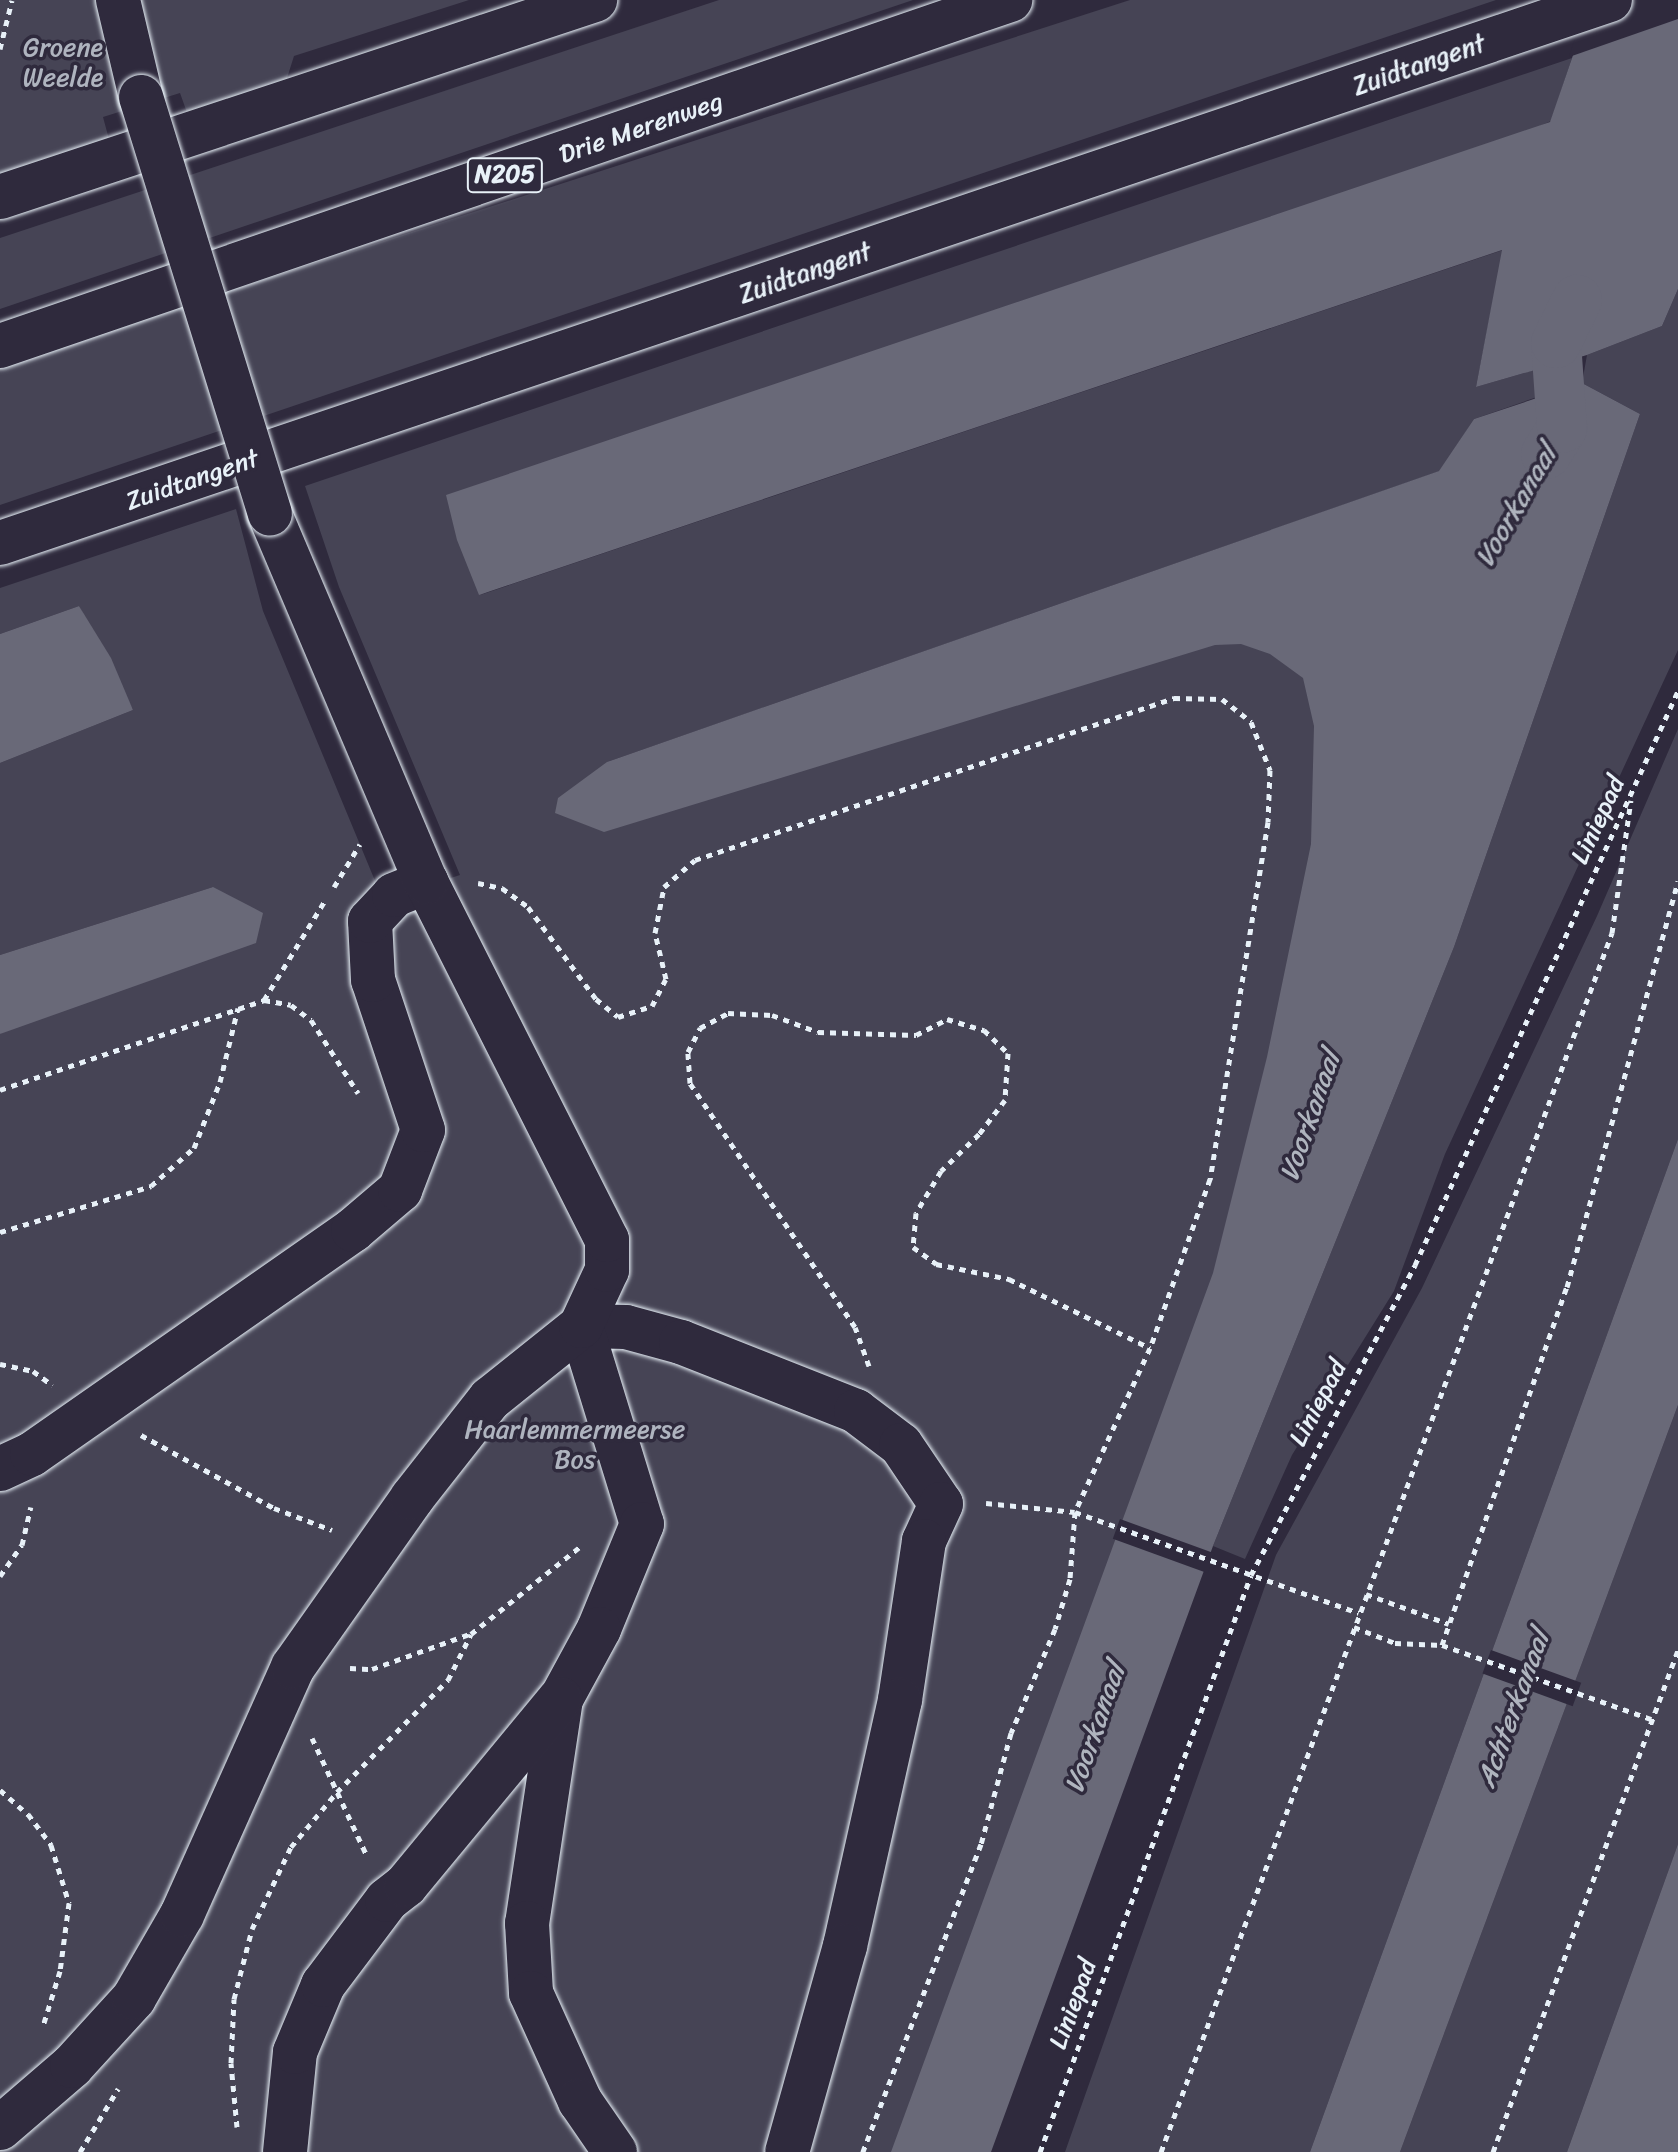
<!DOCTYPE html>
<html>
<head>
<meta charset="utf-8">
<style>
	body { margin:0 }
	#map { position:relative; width:1678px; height:2152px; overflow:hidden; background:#2f2a3d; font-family:Sriracha,sans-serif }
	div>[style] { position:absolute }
	.green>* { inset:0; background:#464455 }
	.water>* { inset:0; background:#696978 }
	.pier>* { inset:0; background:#2f2a3d; transform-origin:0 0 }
	.canal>* { height:50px; margin:-25px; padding:0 25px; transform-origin:25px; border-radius:25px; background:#696978 }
	.path>* { height:5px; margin-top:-2.5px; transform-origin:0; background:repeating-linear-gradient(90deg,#e8f1f8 0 6px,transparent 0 12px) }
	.roads { filter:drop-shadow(0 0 2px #e8f1f8) drop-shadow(0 0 2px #e8f1f8) }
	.minor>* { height:44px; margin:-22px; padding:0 22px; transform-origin:22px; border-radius:22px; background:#2f2a3d }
	.highway>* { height:44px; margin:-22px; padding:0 22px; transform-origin:22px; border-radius:22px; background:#2f2a3d }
	.bridges { filter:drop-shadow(0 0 2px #e8f1f8) drop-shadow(0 0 2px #e8f1f8) }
	.minor-bridge>* { height:44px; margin:-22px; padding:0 22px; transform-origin:22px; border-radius:22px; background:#2f2a3d }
	span { translate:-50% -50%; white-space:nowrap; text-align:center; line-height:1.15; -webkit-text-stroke:7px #2f2a3d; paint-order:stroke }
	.shield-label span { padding:2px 6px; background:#2f2a3d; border:2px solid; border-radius:6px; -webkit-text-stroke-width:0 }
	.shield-label { font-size:24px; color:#e8f1f8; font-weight:700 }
	.park-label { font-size:26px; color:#afb4bf }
	.street-label { font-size:26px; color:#e8f1f8 }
	.water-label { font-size:28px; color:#afb4be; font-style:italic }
</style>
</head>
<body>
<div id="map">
	<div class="green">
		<div style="clip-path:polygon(0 0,469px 0,294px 56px,282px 94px,190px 121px,180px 93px,103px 117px,110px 143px,0 177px)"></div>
		<div style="clip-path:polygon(719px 0,913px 0,0 309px,0 238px)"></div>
		<div style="clip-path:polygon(1130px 0,1496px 0,0 505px,0 365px)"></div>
		<div style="clip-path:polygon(1572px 58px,1551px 121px,480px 595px,1503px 250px,1476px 387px,1541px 368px,1540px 396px,1474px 419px,1440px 471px,607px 762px,1346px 576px,1323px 1051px,923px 2152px,0 2152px,0 1034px,213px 887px,0 955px,0 763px,133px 710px,79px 606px,0 634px,0 588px,236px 509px,263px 611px,383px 900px,460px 875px,339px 587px,305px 486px)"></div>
		<div style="clip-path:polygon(1678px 289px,1678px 650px,1445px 1154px,1394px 1291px,1292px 1455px,1245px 1559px,1213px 1546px,1454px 947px,1640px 414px,1582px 383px,1587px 355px,1662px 326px)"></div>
		<div style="clip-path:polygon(1678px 729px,1678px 1139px,1310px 2152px,1065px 2152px,1276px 1555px,1422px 1288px,1597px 916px)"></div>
		<div style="clip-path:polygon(1678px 1405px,1678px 1844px,1567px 2152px,1400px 2152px)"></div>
	</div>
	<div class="water">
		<div style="clip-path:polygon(1592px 0,1678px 0,1678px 289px,1662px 326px,1587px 355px,1476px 387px,1502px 250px,479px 595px,457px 540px,446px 495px,1550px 122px)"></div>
		<div style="clip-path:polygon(1582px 383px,1640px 414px,1454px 947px,1213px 1546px,991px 2152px,891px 2152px,1213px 1273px,1267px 1057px,1311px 844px,1314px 726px,1303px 678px,1270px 654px,1241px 644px,1215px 645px,604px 832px,555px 813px,558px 798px,607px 762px,1439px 471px,1474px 419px)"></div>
		<div style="clip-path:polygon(79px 606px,111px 658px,133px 710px,0 763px,0 634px)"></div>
		<div style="clip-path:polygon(213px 887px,263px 913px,256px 943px,0 1034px,0 955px)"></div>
		<div style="clip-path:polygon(1678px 1139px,1678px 1405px,1400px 2152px,1310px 2152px)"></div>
		<div style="clip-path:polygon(1678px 1844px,1678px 2152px,1567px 2152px)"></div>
	</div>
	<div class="pier">
		<div style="clip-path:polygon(1587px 0,1678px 0,1678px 19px,1569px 57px)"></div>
		<div style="left:1120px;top:1519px;width:101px;height:21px;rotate:20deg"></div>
		<div style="left:1491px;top:1650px;width:96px;height:25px;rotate:20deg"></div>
	</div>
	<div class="canal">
		<div style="left:1546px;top:454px;width:31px;rotate:-58deg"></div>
		<div style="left:1562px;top:428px;width:85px;rotate:-94deg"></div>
		<div style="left:1556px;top:343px;width:48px;rotate:-64deg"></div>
	</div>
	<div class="path">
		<div style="left:0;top:49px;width:50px;rotate:-76.2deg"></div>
		<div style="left:478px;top:883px;width:25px;rotate:12deg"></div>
		<div style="left:502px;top:888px;width:32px;rotate:36deg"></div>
		<div style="left:528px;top:907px;width:114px;rotate:53.5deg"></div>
		<div style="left:596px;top:999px;width:28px;rotate:39deg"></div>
		<div style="left:618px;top:1017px;width:36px;rotate:-18deg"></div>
		<div style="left:652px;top:1006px;width:30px;rotate:-63deg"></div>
		<div style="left:666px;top:979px;width:47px;rotate:-103.4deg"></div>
		<div style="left:655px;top:933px;width:47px;rotate:-78.9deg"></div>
		<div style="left:664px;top:887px;width:41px;rotate:-41.1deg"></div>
		<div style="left:695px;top:860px;width:506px;rotate:-18.69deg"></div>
		<div style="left:1174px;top:698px;width:48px;rotate:1.2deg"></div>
		<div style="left:1222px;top:699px;width:37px;rotate:38deg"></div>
		<div style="left:1251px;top:722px;width:52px;rotate:68.4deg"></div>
		<div style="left:1270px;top:770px;width:52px;rotate:92.2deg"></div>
		<div style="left:1268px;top:822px;width:362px;rotate:99.2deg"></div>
		<div style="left:1210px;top:1179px;width:179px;rotate:109.5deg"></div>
		<div style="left:1150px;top:1348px;width:180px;rotate:114.6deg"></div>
		<div style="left:1075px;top:1512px;width:67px;rotate:94.3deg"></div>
		<div style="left:1070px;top:1579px;width:52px;rotate:106.7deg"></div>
		<div style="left:1055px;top:1629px;width:113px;rotate:112.9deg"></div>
		<div style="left:1011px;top:1733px;width:115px;rotate:105.1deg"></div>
		<div style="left:981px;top:1844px;width:330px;rotate:111deg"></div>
		<div style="left:334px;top:887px;width:50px;rotate:-58.8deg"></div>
		<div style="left:264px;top:1000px;width:115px;rotate:-58.5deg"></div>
		<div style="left:0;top:1090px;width:279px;rotate:-18.8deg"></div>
		<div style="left:264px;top:1000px;width:27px;rotate:10deg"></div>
		<div style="left:291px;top:1005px;width:25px;rotate:37deg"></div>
		<div style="left:311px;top:1020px;width:87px;rotate:57.2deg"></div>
		<div style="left:0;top:1232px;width:158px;rotate:-16.9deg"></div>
		<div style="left:151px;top:1186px;width:57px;rotate:-41.5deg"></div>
		<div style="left:194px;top:1148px;width:71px;rotate:-68.5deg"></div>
		<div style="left:220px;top:1082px;width:76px;rotate:-76.3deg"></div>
		<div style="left:0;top:1364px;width:34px;rotate:12deg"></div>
		<div style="left:33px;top:1371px;width:24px;rotate:36deg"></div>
		<div style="left:869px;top:1366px;width:41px;rotate:-109.7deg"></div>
		<div style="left:855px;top:1327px;width:295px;rotate:-124.1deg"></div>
		<div style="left:690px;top:1083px;width:31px;rotate:-94deg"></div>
		<div style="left:688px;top:1052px;width:27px;rotate:-63deg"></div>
		<div style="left:700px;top:1028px;width:32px;rotate:-28deg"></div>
		<div style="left:728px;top:1013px;width:44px;rotate:2.6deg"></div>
		<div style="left:772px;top:1015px;width:49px;rotate:20.3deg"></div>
		<div style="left:818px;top:1032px;width:98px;rotate:1.8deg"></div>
		<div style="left:916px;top:1035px;width:35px;rotate:-27deg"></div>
		<div style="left:947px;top:1019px;width:39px;rotate:17deg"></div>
		<div style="left:984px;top:1030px;width:33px;rotate:44deg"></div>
		<div style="left:1008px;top:1053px;width:47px;rotate:93.7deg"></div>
		<div style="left:1005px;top:1100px;width:43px;rotate:127.4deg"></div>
		<div style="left:979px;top:1134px;width:53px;rotate:135.8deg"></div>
		<div style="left:941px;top:1171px;width:49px;rotate:120.8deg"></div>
		<div style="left:916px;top:1213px;width:34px;rotate:95deg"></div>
		<div style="left:913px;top:1247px;width:29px;rotate:36deg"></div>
		<div style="left:936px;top:1264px;width:75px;rotate:11.6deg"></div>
		<div style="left:1009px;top:1279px;width:157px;rotate:26.1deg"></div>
		<div style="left:141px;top:1435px;width:152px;rotate:28.8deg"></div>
		<div style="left:274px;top:1508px;width:62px;rotate:20.8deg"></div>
		<div style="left:986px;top:1503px;width:89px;rotate:5.8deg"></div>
		<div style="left:1075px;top:1512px;width:301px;rotate:19.6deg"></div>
		<div style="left:0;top:1576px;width:38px;rotate:-55deg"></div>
		<div style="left:22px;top:1545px;width:39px;rotate:-77deg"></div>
		<div style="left:1366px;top:1594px;width:88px;rotate:19.9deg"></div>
		<div style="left:1354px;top:1627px;width:44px;rotate:21.3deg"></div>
		<div style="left:1395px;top:1643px;width:47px;rotate:2.4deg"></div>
		<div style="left:1442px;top:1645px;width:222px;rotate:19.5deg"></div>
		<div style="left:1442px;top:1645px;width:379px;rotate:-70.8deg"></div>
		<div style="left:1567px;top:1287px;width:421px;rotate:-74.7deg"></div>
		<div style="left:350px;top:1668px;width:22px;rotate:3deg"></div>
		<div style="left:372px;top:1669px;width:104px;rotate:-19.7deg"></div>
		<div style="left:312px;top:1738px;width:130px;rotate:65deg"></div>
		<div style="left:0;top:1790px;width:37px;rotate:41deg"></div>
		<div style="left:28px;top:1814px;width:39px;rotate:53deg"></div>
		<div style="left:51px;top:1845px;width:61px;rotate:72.8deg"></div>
		<div style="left:69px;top:1903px;width:69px;rotate:97.5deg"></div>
		<div style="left:60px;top:1971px;width:58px;rotate:107.2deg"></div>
		<div style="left:237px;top:2127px;width:64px;rotate:-95.4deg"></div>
		<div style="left:231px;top:2063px;width:64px;rotate:-87.3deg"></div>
		<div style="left:234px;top:1999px;width:72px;rotate:-75.6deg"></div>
		<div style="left:252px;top:1929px;width:91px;rotate:-64.6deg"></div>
		<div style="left:291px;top:1847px;width:72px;rotate:-50.1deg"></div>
		<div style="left:337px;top:1792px;width:158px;rotate:-45.3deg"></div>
		<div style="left:448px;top:1680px;width:51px;rotate:-63.4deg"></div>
		<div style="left:471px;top:1634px;width:141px;rotate:-38.7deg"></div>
		<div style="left:80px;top:2152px;width:74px;rotate:-58.9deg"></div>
		<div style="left:1040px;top:2152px;width:614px;rotate:-69.91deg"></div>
		<div style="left:1251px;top:1575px;width:351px;rotate:-62.1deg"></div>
		<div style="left:1415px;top:1265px;width:631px;rotate:-65.38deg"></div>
		<div style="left:1161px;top:2152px;width:1300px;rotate:-69.7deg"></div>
		<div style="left:1612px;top:933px;width:134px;rotate:-81.9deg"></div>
		<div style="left:1493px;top:2152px;width:535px;rotate:-69.77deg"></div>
	</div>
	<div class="roads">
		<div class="minor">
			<div style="left:118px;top:0;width:100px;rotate:76.7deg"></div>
			<div style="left:0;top:543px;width:1699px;rotate:-18.64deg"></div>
			<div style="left:581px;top:1326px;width:45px;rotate:1.3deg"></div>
			<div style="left:626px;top:1327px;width:57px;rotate:15.3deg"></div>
			<div style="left:681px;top:1342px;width:188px;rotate:21.5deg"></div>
			<div style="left:856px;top:1411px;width:56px;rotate:37.1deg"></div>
			<div style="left:901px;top:1445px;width:71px;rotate:55.9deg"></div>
			<div style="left:941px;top:1504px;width:41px;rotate:114.7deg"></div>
			<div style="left:924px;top:1541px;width:161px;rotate:98.6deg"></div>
			<div style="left:900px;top:1700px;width:252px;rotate:102.6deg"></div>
			<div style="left:845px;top:1946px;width:214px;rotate:105.7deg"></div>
			<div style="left:581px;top:1326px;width:207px;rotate:72.9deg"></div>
			<div style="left:642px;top:1524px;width:113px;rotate:112.3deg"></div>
			<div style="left:599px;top:1629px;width:80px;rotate:118.5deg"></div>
			<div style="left:561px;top:1699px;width:227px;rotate:98.6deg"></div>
			<div style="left:527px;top:1923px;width:70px;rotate:86.7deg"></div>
			<div style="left:531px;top:1993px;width:119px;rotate:65.6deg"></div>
			<div style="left:580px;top:2101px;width:62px;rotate:55.5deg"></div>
			<div style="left:0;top:1469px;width:35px;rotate:-25deg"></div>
			<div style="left:32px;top:1454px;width:391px;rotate:-34.9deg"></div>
			<div style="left:353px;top:1230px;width:62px;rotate:-40.4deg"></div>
			<div style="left:400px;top:1190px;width:64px;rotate:-69deg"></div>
			<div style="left:423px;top:1130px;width:158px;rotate:-108.4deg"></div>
			<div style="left:373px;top:980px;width:59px;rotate:-92.9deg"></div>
			<div style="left:370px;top:921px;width:35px;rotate:-47deg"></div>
			<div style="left:394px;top:895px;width:35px;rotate:-22deg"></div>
			<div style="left:0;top:2128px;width:95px;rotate:-40.7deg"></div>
			<div style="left:72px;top:2066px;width:92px;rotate:-47.6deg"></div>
			<div style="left:134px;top:1998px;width:96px;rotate:-60deg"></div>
			<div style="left:182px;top:1915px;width:272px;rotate:-65.9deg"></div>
			<div style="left:293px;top:1667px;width:207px;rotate:-54.8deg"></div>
			<div style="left:412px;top:1498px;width:126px;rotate:-51.8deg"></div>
			<div style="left:490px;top:1399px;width:117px;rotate:-38.7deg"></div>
			<div style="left:581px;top:1326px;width:62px;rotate:-65.1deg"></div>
			<div style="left:607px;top:1270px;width:30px;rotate:-90deg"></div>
			<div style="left:607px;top:1240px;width:401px;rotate:-116.8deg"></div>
			<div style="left:426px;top:882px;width:400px;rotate:-113deg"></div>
			<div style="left:285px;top:2152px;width:100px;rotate:-84.3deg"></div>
			<div style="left:295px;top:2052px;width:73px;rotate:-67.3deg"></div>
			<div style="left:323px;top:1985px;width:106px;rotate:-53deg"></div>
			<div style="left:387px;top:1900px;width:24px;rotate:-38deg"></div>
			<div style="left:406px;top:1885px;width:241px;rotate:-50.4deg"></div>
		</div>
		<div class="highway">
			<div style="left:0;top:197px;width:627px;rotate:-18.32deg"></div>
			<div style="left:0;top:346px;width:1068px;rotate:-18.91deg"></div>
		</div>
	</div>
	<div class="bridges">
		<div class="minor-bridge">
			<div style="left:141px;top:97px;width:436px;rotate:72.8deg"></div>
		</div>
	</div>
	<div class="shield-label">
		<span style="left:505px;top:175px">N205</span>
	</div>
	<div class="park-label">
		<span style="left:63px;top:63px">Groene<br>Weelde</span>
		<span style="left:575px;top:1445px">Haarlemmermeerse<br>Bos</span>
	</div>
	<div class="street-label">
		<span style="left:1419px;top:65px;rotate:-19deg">Zuidtangent</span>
		<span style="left:641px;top:128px;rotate:-19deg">Drie Merenweg</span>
		<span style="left:805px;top:273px;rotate:-19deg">Zuidtangent</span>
		<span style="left:192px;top:480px;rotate:-19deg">Zuidtangent</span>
		<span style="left:1598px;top:820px;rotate:-65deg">Liniepad</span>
		<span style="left:1318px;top:1403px;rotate:-62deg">Liniepad</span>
		<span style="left:1073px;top:2004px;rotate:-70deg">Liniepad</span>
	</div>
	<div class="water-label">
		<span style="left:1516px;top:506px;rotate:-60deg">Voorkanaal</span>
		<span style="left:1310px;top:1116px;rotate:-71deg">Voorkanaal</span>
		<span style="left:1513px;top:1709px;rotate:-70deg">Achterkanaal</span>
		<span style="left:1095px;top:1728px;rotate:-71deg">Voorkanaal</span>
	</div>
</div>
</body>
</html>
